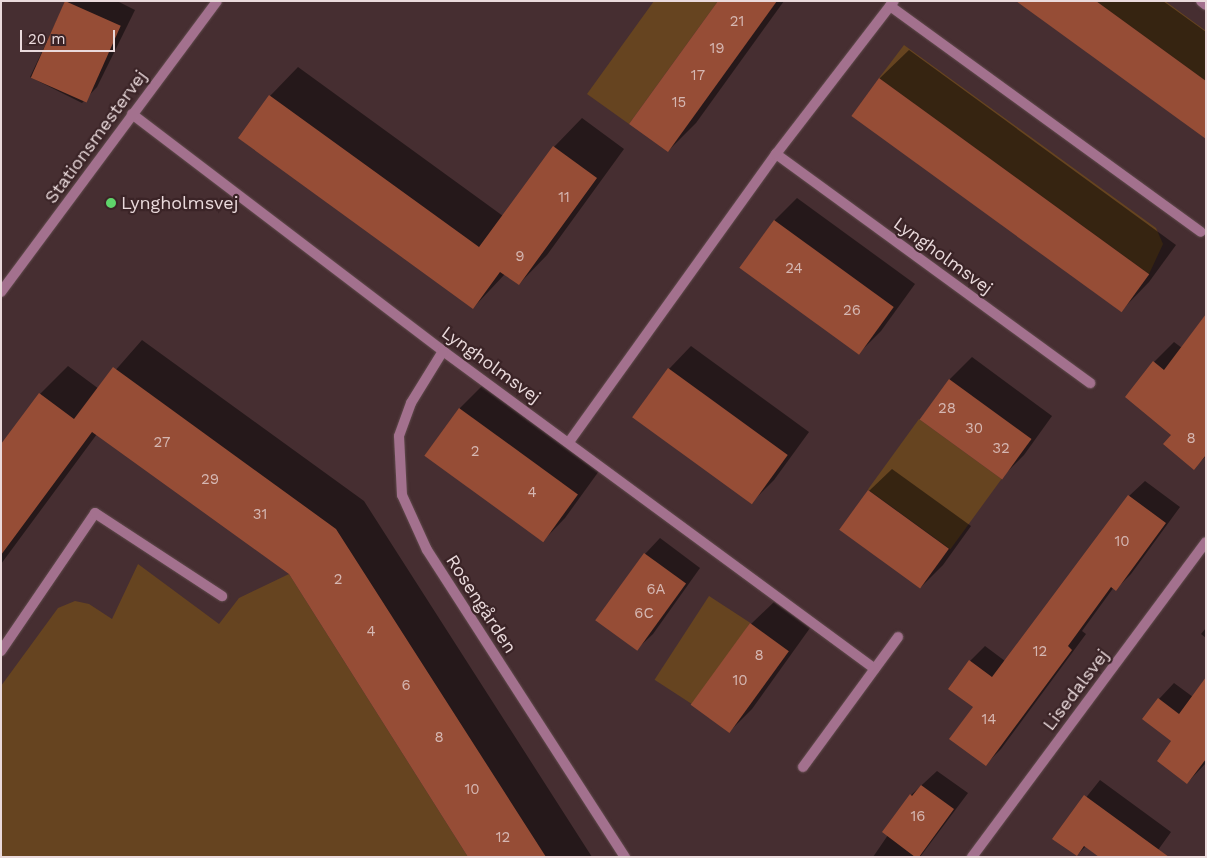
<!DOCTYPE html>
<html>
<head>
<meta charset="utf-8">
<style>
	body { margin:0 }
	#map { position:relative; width:1207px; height:858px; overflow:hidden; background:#462e31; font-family:"Work Sans",sans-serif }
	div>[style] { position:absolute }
	.green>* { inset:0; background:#664420; transform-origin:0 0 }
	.shadow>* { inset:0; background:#0007 }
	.building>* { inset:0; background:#964d36; transform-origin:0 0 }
	.roads { filter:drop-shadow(0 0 1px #604a4c) drop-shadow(0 0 1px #604a4c) }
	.street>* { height:10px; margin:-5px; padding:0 5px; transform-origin:5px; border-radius:5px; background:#a3718e }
	.dots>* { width:14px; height:14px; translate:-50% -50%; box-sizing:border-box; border:2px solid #3b2427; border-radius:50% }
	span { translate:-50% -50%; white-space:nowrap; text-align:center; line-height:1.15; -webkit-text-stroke:4.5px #3b2427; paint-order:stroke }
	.number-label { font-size:15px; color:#d5b7b2 }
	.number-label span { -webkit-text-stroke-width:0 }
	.street-label { font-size:18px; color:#eadadc }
	.poi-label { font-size:18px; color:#eadadc }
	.left { translate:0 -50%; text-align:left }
	.frame { position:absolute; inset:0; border:2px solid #eadadc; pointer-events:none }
	.scale { position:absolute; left:20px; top:30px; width:95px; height:22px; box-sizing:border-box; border:2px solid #eadadc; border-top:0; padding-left:6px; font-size:15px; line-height:18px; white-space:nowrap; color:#eadadc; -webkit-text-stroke:4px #3b2427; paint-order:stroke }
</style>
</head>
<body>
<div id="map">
	<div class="green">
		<div style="clip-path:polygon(654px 1px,718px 1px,629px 124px,587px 94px)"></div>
		<div style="clip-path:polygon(1096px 1px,1165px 1px,1206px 31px,1206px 81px)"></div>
		<div style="clip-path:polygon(904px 45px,1156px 228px,1163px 244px,1149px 274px,879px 78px)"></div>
		<div style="left:919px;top:419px;width:102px;height:87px;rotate:36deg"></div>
		<div style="clip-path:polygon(138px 564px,219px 624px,239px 598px,289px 574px,468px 857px,1px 857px,1px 686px,58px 608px,75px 601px,89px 604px,112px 619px)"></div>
		<div style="left:709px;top:596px;width:49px;height:100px;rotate:33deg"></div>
	</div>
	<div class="shadow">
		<div style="clip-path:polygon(66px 1px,117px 1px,135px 10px,97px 87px,82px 103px,30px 77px)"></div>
		<div style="clip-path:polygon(720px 1px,784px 1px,696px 123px,668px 151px)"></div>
		<div style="clip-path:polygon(1018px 1px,1163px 1px,1206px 32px,1206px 138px)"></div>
		<div style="clip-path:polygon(909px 50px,1176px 245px,1149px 282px,1121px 311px,853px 116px,880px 78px)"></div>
		<div style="clip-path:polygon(298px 67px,503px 216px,554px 147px,582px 118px,624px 149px,547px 255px,519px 284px,505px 274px,473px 308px,239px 138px,270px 96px)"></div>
		<div style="clip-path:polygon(797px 198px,915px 284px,881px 331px,859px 353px,741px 267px,775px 220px)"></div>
		<div style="clip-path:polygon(1206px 320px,1206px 456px,1194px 468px,1172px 434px,1154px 362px,1174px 342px,1182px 348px)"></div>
		<div style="clip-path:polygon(142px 340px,364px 501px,592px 857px,469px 857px,290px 573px,97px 434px,1px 564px,1px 446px,40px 394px,68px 366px,99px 389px)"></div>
		<div style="clip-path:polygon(691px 346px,809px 432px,774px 480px,752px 502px,634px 417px,669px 369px)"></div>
		<div style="clip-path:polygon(972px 357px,1052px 416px,1024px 455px,1002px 477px,949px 380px)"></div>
		<div style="clip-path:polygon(482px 386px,599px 471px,565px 518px,543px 541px,426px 456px,460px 408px)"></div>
		<div style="clip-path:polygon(892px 469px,971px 526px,943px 565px,921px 587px,869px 491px)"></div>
		<div style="clip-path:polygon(1145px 481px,1180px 507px,1131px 574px,1116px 589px,1114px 587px,1082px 631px,1086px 634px,1001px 749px,986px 764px,970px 661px,985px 646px,1005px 661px,1129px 496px)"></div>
		<div style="clip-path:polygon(660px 538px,700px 568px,653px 634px,637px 649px,645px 554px)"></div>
		<div style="clip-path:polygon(774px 602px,810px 628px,752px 709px,730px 731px,751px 624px)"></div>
		<div style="clip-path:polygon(1206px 628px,1206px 638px,1201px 634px)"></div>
		<div style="clip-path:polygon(1206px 679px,1206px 763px,1187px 783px,1159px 699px,1174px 683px,1193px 697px)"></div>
		<div style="clip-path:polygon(937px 771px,968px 793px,920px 857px,873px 857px,888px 835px,883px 832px,911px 795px)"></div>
		<div style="clip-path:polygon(1100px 780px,1171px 832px,1153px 857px,1086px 846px,1077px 855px,1054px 838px)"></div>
	</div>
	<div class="building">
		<div style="left:65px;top:1px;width:61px;height:84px;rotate:24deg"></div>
		<div style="clip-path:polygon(718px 1px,777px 1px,668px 152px,629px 124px)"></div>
		<div style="clip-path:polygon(1016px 1px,1096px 1px,1206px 81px,1206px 139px)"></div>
		<div style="left:879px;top:78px;width:334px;height:47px;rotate:36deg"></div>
		<div style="clip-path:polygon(269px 95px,479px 247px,553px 146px,597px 178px,519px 285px,500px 272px,473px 309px,238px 138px)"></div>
		<div style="left:774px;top:220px;width:148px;height:59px;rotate:36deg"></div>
		<div style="clip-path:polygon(1206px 314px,1206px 455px,1194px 470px,1163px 444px,1171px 435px,1125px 397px,1153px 361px,1164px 370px)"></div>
		<div style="clip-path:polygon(113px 367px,336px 529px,546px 857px,468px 857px,289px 574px,92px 432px,1px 555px,1px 444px,39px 393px,74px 419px)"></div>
		<div style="left:668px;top:368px;width:148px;height:61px;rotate:36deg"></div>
		<div style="left:949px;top:379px;width:102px;height:50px;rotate:36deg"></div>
		<div style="left:459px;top:408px;width:147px;height:59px;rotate:36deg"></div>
		<div style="left:868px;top:490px;width:100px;height:49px;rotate:36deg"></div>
		<div style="clip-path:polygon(1128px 495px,1166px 523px,1116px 591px,1111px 587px,1068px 646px,1072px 650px,986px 766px,949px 739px,973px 707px,948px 689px,969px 660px,992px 677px)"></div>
		<div style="left:644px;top:553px;width:52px;height:83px;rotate:36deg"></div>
		<div style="left:750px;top:623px;width:48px;height:101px;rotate:36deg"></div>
		<div style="clip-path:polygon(1206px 677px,1206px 759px,1187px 784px,1157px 761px,1171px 741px,1142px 719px,1158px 698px,1179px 714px)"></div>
		<div style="clip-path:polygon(921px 785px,954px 809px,919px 857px,915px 857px,882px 832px,910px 794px,912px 796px)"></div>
		<div style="clip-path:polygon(1084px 795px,1169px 857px,1099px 857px,1084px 846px,1077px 856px,1052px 839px)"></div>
	</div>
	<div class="roads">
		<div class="street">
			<div style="left:1201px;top:1px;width:6px;rotate:39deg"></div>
			<div style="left:890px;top:6px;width:384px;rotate:36deg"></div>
			<div style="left:132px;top:114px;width:391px;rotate:37.3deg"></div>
			<div style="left:443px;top:351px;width:536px;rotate:36.36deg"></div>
			<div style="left:776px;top:154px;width:389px;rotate:36.1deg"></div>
			<div style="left:1px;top:292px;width:362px;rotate:-53.4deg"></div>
			<div style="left:443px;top:351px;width:61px;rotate:121.6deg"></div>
			<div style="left:411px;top:403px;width:35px;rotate:110deg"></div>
			<div style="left:399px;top:436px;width:59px;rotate:87.1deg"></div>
			<div style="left:402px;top:495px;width:60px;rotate:65.6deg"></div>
			<div style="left:427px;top:550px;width:365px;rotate:57.2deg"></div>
			<div style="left:569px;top:442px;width:355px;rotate:-54.3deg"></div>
			<div style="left:776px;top:154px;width:193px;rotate:-52.4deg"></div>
			<div style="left:1px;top:651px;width:167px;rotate:-55.7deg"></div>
			<div style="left:95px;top:513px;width:152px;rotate:33.2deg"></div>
			<div style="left:803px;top:767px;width:161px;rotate:-53.8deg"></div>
			<div style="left:972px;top:857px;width:392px;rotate:-53.4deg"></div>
		</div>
	</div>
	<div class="dots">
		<div style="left:111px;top:203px;background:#5fd56b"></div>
	</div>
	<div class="number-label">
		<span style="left:737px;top:22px">21</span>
		<span style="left:717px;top:49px">19</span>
		<span style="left:698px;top:76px">17</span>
		<span style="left:679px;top:103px">15</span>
		<span style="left:564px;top:198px">11</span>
		<span style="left:520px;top:257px">9</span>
		<span style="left:794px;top:269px">24</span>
		<span style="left:852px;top:311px">26</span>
		<span style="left:947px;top:409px">28</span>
		<span style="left:974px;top:429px">30</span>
		<span style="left:1191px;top:439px">8</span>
		<span style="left:162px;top:443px">27</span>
		<span style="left:1001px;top:449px">32</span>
		<span style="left:475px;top:452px">2</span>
		<span style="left:210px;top:480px">29</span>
		<span style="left:532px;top:493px">4</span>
		<span style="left:260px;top:515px">31</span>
		<span style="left:1122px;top:542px">10</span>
		<span style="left:338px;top:580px">2</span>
		<span style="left:656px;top:590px">6A</span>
		<span style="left:644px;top:614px">6C</span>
		<span style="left:371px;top:632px">4</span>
		<span style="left:1040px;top:652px">12</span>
		<span style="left:759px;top:656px">8</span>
		<span style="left:740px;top:681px">10</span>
		<span style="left:406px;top:686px">6</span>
		<span style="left:989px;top:720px">14</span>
		<span style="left:439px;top:738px">8</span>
		<span style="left:472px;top:790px">10</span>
		<span style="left:918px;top:817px">16</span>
		<span style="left:503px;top:838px">12</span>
	</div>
	<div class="street-label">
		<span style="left:96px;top:137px;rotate:-54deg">Stationsmestervej</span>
		<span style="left:943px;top:256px;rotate:36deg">Lyngholmsvej</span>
		<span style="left:491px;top:365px;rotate:36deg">Lyngholmsvej</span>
		<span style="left:481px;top:604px;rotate:57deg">Rosengården</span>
		<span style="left:1076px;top:690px;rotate:-53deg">Lisedalsvej</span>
	</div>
	<div class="poi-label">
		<span class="left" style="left:121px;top:203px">Lyngholmsvej</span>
	</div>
	<div class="frame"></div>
	<div class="scale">20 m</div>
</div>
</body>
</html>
